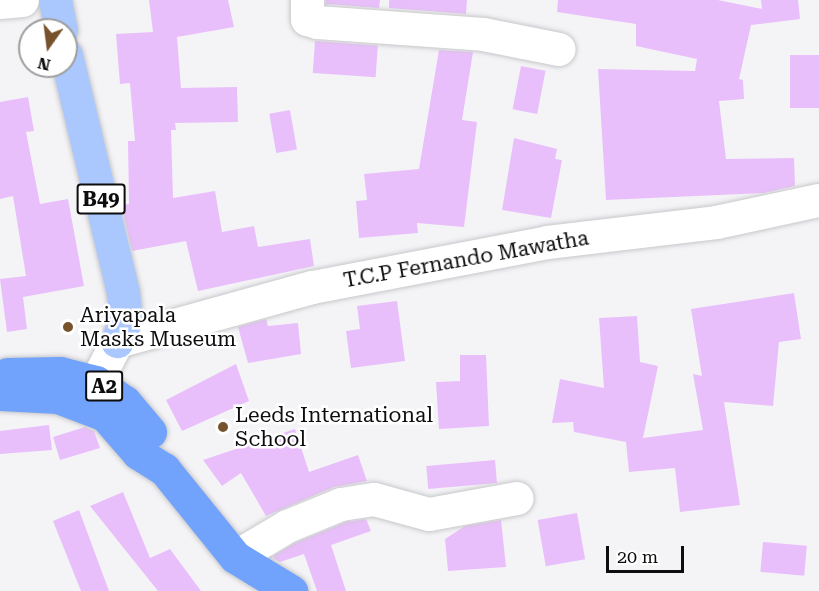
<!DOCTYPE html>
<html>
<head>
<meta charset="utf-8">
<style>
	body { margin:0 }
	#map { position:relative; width:819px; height:591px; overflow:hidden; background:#f4f4f7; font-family:"Roboto Serif",serif }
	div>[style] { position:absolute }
	.building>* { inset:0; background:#e9bffb; transform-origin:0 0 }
	.roads { filter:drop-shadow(0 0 2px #c8c8cb) drop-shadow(0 0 2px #c8c8cb) }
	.minor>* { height:33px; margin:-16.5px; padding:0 16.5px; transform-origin:16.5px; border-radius:16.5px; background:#fff }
	.major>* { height:33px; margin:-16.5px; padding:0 16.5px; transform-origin:16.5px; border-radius:16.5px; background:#aac8fd }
	.highway>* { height:33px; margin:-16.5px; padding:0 16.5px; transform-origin:16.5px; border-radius:16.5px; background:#72a3fc }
	.dots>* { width:16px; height:16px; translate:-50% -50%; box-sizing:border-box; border:3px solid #fff; border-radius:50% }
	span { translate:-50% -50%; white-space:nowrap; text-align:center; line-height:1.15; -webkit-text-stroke:5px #fff; paint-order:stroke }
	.shield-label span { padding:2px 4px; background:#fff; border:2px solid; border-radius:4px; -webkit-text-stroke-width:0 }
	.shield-label { font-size:20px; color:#0d0d0e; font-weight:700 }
	.street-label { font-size:21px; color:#0d0d0e }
	.poi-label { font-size:21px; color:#0d0d0e }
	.left { translate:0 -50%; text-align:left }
	.north { position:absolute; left:18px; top:18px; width:60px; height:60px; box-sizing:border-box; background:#fff; border:2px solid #9e9e9f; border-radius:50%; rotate:194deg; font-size:16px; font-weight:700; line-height:24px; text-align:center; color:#0d0d0e }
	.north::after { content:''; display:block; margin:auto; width:21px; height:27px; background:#77532d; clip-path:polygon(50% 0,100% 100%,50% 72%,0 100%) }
	.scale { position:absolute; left:606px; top:546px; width:78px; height:27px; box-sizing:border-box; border:3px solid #0d0d0e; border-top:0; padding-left:8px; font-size:18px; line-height:21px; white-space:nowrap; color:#0d0d0e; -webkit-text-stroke:4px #fff; paint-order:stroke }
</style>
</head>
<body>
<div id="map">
	<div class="building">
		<div style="clip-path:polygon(149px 0,228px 0,234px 27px,177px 37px,181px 88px,237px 87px,238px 122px,175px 123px,176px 130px,171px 130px,173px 198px,215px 191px,222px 232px,254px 226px,258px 247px,310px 239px,314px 266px,198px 291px,186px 241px,132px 251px,121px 205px,129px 204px,128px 141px,135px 141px,130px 83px,120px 84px,116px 34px,153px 32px)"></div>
		<div style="clip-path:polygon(326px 0,380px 0,379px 8px,326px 4px)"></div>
		<div style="clip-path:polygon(389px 0,467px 0,466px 14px,389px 8px)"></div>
		<div style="clip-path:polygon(558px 0,718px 0,762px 9px,761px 0,798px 0,800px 19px,751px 25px,739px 79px,743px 80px,744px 99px,719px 101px,726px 159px,794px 158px,795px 186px,764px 193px,606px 200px,598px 69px,695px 71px,697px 59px,636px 46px,636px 24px,557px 12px)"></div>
		<div style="left:315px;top:41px;width:63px;height:32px;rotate:4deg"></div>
		<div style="clip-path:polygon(439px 50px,473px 52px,462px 120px,477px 122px,464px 227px,417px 223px,418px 233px,359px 238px,356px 201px,367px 200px,364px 174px,419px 169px)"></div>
		<div style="left:790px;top:55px;width:29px;height:53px"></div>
		<div style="left:521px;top:66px;width:25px;height:44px;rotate:11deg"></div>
		<div style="clip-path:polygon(28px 97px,34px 131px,26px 132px,40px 204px,68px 199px,84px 286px,23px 297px,27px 329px,7px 332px,0 279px,26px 276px,13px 196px,0 199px,0 102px)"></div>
		<div style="left:290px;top:110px;width:40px;height:21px;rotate:80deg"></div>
		<div style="clip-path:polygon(514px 138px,557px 149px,555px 159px,562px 160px,551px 218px,502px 210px)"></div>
		<div style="clip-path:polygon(794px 293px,801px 339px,779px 342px,773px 406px,724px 402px,740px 505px,680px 512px,675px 468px,629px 472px,626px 442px,574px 432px,573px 422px,552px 423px,560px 379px,604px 388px,599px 318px,637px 316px,640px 362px,658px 366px,643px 438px,703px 430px,693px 374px,702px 376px,691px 309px)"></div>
		<div style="clip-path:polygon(397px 301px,405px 361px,351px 368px,346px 331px,360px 329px,357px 306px)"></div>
		<div style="clip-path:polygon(266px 319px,268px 326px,298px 323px,301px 354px,248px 363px,238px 327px)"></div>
		<div style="clip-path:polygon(460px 355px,486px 355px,489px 426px,439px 429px,436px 382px,460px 381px)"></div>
		<div style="clip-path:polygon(236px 364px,249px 401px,182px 431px,166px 400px)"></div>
		<div style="clip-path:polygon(49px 425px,52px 450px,0 454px,0 431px)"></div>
		<div style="clip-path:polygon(85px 427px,94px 431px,100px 448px,60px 460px,53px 437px)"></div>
		<div style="clip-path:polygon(295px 429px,309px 472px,358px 455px,367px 481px,334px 487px,266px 516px,241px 473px,222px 486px,203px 460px)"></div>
		<div style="left:495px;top:460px;width:23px;height:69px;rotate:85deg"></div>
		<div style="clip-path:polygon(123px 492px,150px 558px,170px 549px,201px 591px,158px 591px,90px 506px)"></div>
		<div style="clip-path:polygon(79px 510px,109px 591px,81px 591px,53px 521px)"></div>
		<div style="left:577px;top:513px;width:47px;height:40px;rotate:80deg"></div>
		<div style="clip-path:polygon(366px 519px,371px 531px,331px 545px,346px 591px,317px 591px,304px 554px,280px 562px,274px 559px,273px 556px,295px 543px,346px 522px)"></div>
		<div style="clip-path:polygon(501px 520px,506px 567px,448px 571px,445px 539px,465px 526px)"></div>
		<div style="left:763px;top:542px;width:44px;height:30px;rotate:5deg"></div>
	</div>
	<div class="roads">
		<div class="minor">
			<div style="left:307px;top:0;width:19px;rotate:90deg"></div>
			<div style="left:307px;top:19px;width:10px;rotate:17deg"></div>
			<div style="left:317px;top:22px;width:166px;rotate:4.1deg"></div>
			<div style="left:483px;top:34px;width:77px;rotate:11.2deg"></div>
			<div style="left:0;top:2px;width:22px;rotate:-5deg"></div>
			<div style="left:96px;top:382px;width:46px;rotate:-62.9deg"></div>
			<div style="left:117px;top:341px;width:202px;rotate:-15.5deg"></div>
			<div style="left:312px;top:287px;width:239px;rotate:-10.8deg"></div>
			<div style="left:547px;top:242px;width:170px;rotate:-6.7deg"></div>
			<div style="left:716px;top:222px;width:105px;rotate:-12.1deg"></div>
			<div style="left:235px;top:557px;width:61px;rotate:-30.8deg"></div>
			<div style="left:287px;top:526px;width:58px;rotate:-22.2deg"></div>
			<div style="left:341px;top:504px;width:33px;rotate:-9deg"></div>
			<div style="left:374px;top:499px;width:57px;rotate:15.3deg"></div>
			<div style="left:429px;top:514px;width:89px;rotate:-10.3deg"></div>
		</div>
		<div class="major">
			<div style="left:55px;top:0;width:31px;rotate:79deg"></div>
			<div style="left:66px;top:55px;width:244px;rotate:76.5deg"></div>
			<div style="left:123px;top:292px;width:28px;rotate:84deg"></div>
			<div style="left:126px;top:320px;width:23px;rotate:113deg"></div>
		</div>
		<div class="highway">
			<div style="left:7px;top:374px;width:53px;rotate:-1.1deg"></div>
			<div style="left:60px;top:373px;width:37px;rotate:14deg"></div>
			<div style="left:96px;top:382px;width:35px;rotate:35deg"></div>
			<div style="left:125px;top:402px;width:39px;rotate:50deg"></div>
			<div style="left:0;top:394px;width:58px;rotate:3deg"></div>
			<div style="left:58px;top:397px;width:50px;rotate:21deg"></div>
			<div style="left:105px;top:415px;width:50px;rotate:49deg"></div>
			<div style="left:138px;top:453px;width:31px;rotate:32deg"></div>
			<div style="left:164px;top:469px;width:113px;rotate:51.1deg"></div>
			<div style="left:235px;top:557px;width:66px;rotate:31.3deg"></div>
		</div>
	</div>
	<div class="dots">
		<div style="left:68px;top:327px;background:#77532d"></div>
		<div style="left:223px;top:427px;background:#77532d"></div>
	</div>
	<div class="shield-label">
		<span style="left:101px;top:199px">B49</span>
		<span style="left:104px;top:386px">A2</span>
	</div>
	<div class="street-label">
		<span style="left:466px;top:259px;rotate:-10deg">T.C.P Fernando Mawatha</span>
	</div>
	<div class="poi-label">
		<span class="left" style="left:80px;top:327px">Ariyapala<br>Masks Museum</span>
		<span class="left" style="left:235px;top:427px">Leeds International<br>School</span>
	</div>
	<div class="north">N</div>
	<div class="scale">20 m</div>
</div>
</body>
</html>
